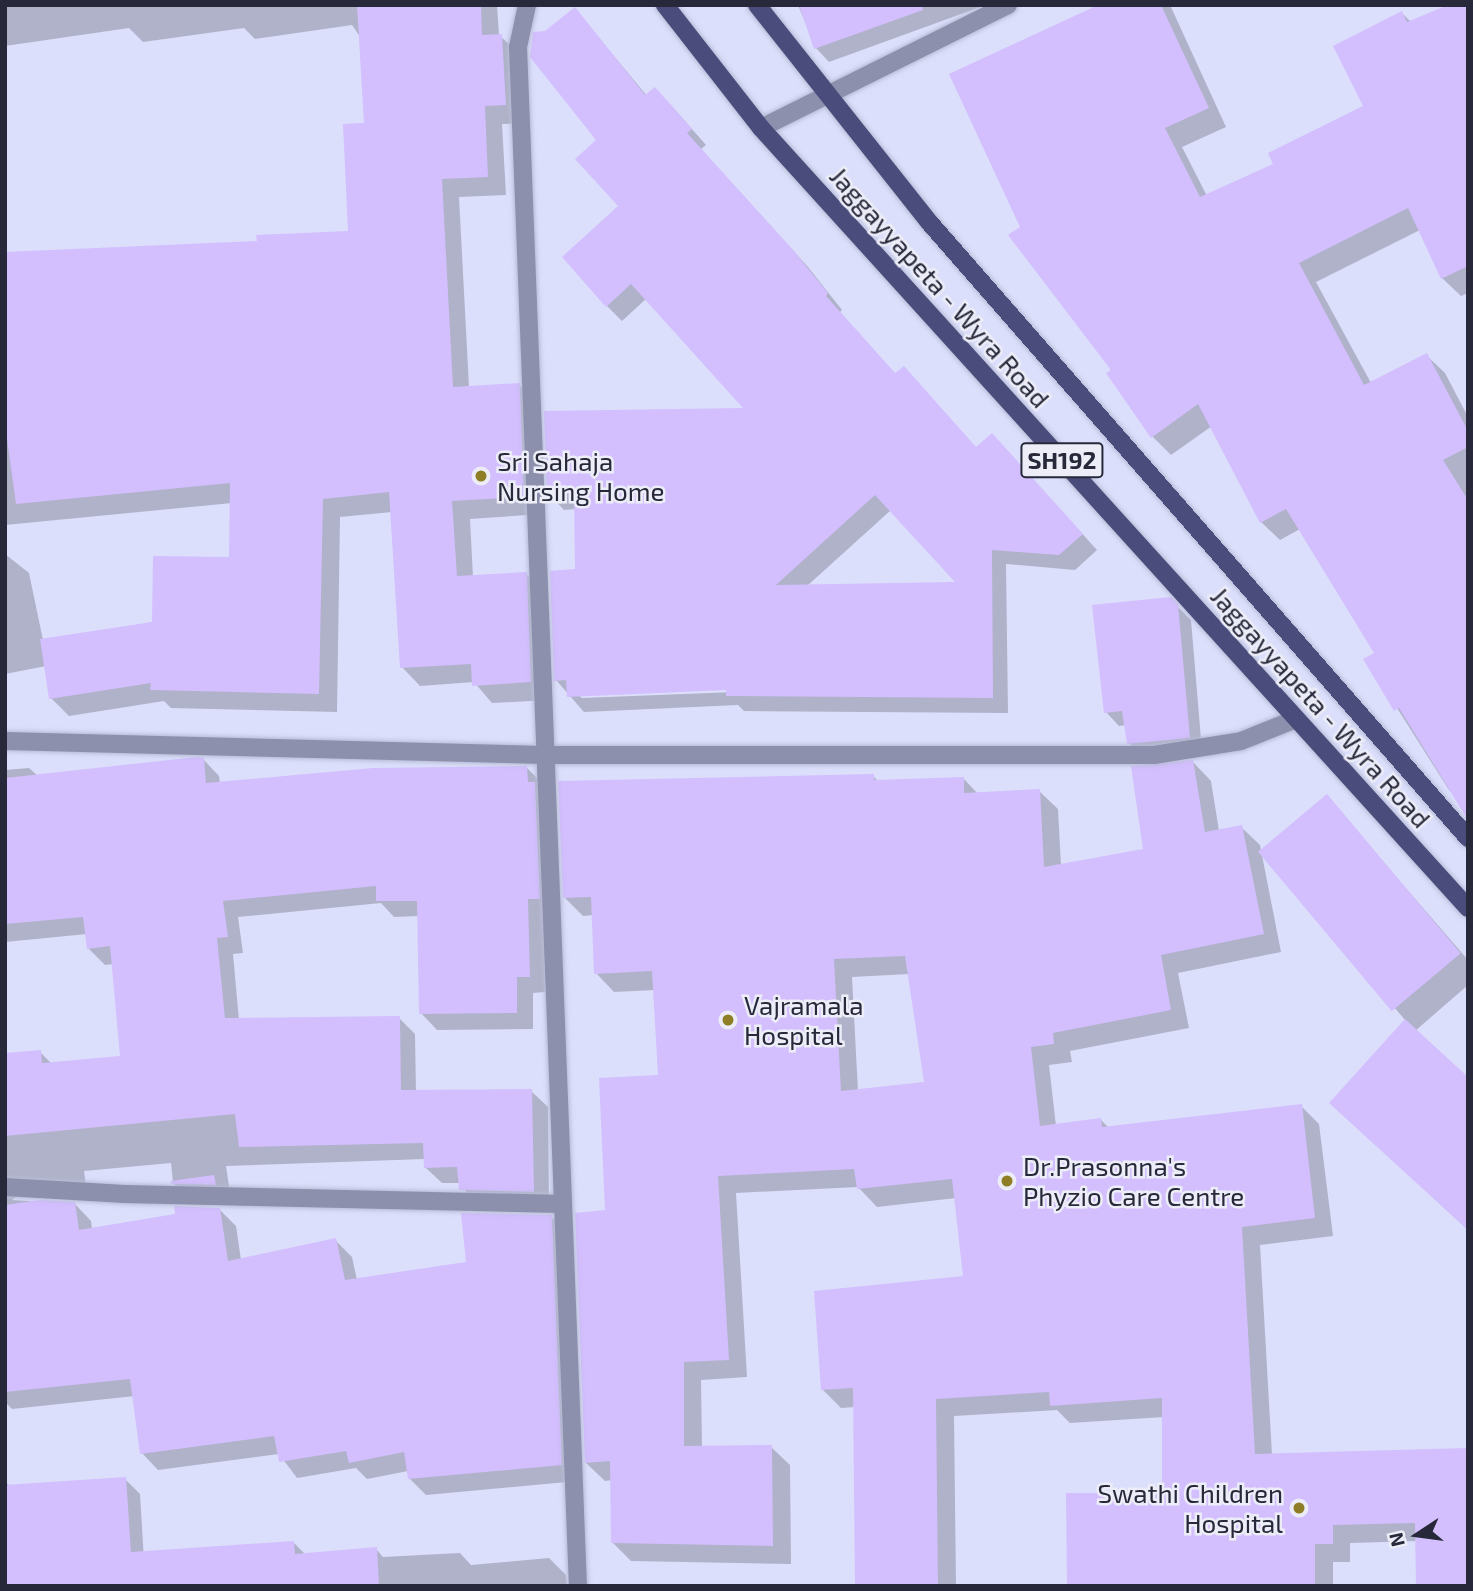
<!DOCTYPE html>
<html>
<head>
<meta charset="utf-8">
<style>
	body { margin:0 }
	#map { position:relative; width:1473px; height:1591px; overflow:hidden; background:#dbdffb; font-family:"Exo 2",sans-serif }
	div>[style] { position:absolute }
	.shadow>* { inset:0; background:#0003 }
	.building>* { inset:0; background:#d3befe; transform-origin:0 0 }
	.roads { filter:drop-shadow(0 0 2px #b7bbd5) drop-shadow(0 0 2px #b7bbd5) }
	.street>* { height:18px; margin:-9px; padding:0 9px; transform-origin:9px; border-radius:9px; background:#8d90ac }
	.primary>* { height:18px; margin:-9px; padding:0 9px; transform-origin:9px; border-radius:9px; background:#4a4d7c }
	.dots>* { width:19px; height:19px; translate:-50% -50%; box-sizing:border-box; border:4px solid #ecedf7; border-radius:50% }
	span { translate:-50% -50%; white-space:nowrap; text-align:center; line-height:1.15; -webkit-text-stroke:5px #ecedf7; paint-order:stroke }
	.shield-label span { padding:2px 5px; background:#ecedf7; border:2px solid; border-radius:5px; -webkit-text-stroke-width:0 }
	.shield-label { font-size:24px; color:#27293b; font-weight:700 }
	.street-label { font-size:26px; color:#27293b }
	.poi-label { font-size:26px; color:#27293b }
	.left { translate:0 -50%; text-align:left }
	.right { translate:-100% -50%; text-align:right }
	.frame { position:absolute; inset:0; border:7px solid #27293b; pointer-events:none }
	.north { position:absolute; left:1382px; top:1500px; width:70px; height:70px; -webkit-text-stroke:5px #ecedf7; paint-order:stroke; rotate:257deg; font-size:19px; font-weight:700; line-height:28px; text-align:center; color:#27293b }
	.north::after { content:''; display:block; margin:auto; width:24px; height:32px; background:#27293b; clip-path:polygon(50% 0,100% 100%,50% 72%,0 100%) }
</style>
</head>
<body>
<div id="map">
	<div class="shadow">
		<div style="clip-path:polygon(5px 5px,497px 5px,499px 35px,520px 54px,524px 123px,502px 124px,506px 195px,459px 197px,469px 387px,519px 385px,537px 403px,542px 514px,470px 519px,473px 577px,526px 574px,545px 592px,549px 700px,492px 703px,474px 682px,420px 686px,402px 667px,392px 512px,340px 517px,337px 712px,171px 708px,164px 701px,69px 716px,51px 698px,46px 666px,5px 674px,5px 554px,29px 573px,43px 640px,154px 624px,230px 559px,232px 503px,5px 525px,5px 254px,258px 243px,350px 232px,366px 124px,361px 38px,352px 25px,255px 39px,244px 28px,143px 42px,129px 28px,5px 46px)"></div>
		<div style="clip-path:polygon(798px 5px,986px 5px,829px 62px,816px 48px)"></div>
		<div style="clip-path:polygon(1102px 5px,1170px 5px,1226px 127px,1182px 147px,1207px 196px,1276px 165px,1365px 107px,1402px 13px,1411px 22px,1468px 5px,1468px 293px,1461px 296px,1442px 278px,1420px 230px,1316px 282px,1371px 383px,1426px 355px,1445px 373px,1468px 417px,1467px 808px,1449px 790px,1366px 659px,1376px 653px,1300px 529px,1280px 540px,1261px 522px,1212px 426px,1171px 455px,1152px 436px,1022px 227px)"></div>
		<div style="clip-path:polygon(evenodd,575px 9px,647px 96px,670px 104px,706px 145px,701px 149px,808px 267px,842px 310px,840px 312px,896px 375px,977px 448px,1007px 451px,1097px 550px,1075px 570px,1006px 564px,1008px 713px,744px 711px,738px 705px,584px 712px,556px 680px,577px 571px,576px 509px,564px 510px,549px 494px,747px 409px,647px 298px,622px 321px,607px 306px,620px 206px,598px 140px,546px 33px,575px 9px,891px 510px,959px 583px,807px 586px,891px 510px,575px 9px,735px 688px,735px 692px,582px 698px,578px 695px,735px 688px)"></div>
		<div style="clip-path:polygon(1170px 599px,1191px 620px,1202px 751px,1143px 757px,1129px 743px,1126px 725px,1119px 726px,1106px 712px)"></div>
		<div style="clip-path:polygon(203px 759px,219px 776px,220px 784px,527px 768px,543px 784px,545px 992px,533px 993px,533px 1029px,437px 1030px,421px 1013px,419px 916px,394px 917px,381px 903px,238px 917px,243px 953px,233px 954px,239px 1020px,399px 1018px,415px 1034px,416px 1092px,531px 1091px,548px 1107px,549px 1208px,477px 1206px,460px 1183px,442px 1183px,425px 1167px,425px 1159px,226px 1166px,231px 1200px,190px 1199px,173px 1183px,171px 1163px,84px 1171px,87px 1195px,22px 1191px,12px 1200px,75px 1204px,91px 1221px,92px 1229px,219px 1209px,236px 1226px,241px 1260px,335px 1240px,352px 1257px,357px 1280px,468px 1263px,551px 1217px,568px 1233px,578px 1481px,426px 1495px,409px 1478px,408px 1471px,367px 1479px,356px 1468px,297px 1478px,279px 1454px,158px 1470px,142px 1453px,135px 1396px,12px 1409px,5px 1402px,5px 1055px,40px 1052px,52px 1064px,122px 1058px,113px 964px,105px 965px,89px 949px,87px 934px,5px 942px,5px 770px,29px 768px,39px 777px)"></div>
		<div style="clip-path:polygon(evenodd,1193px 762px,1211px 781px,1219px 831px,1241px 827px,1260px 845px,1281px 952px,1178px 973px,1189px 1028px,1070px 1051px,1072px 1062px,1049px 1065px,1056px 1126px,1100px 1119px,1109px 1128px,1301px 1106px,1319px 1124px,1333px 1236px,1260px 1245px,1272px 1455px,1468px 1450px,1417px 1541px,1350px 1543px,1350px 1562px,1333px 1562px,1333px 1586px,1069px 1586px,1164px 1495px,1164px 1417px,1070px 1423px,1057px 1410px,954px 1416px,956px 1586px,856px 1586px,855px 1407px,841px 1408px,822px 1389px,965px 1278px,956px 1198px,877px 1207px,858px 1187px,736px 1193px,747px 1377px,701px 1380px,702px 1447px,771px 1447px,790px 1465px,791px 1564px,631px 1561px,612px 1542px,612px 1480px,605px 1481px,586px 1463px,607px 1212px,660px 1077px,655px 990px,614px 992px,596px 973px,593px 915px,583px 916px,564px 897px,873px 776px,879px 782px,963px 778px,978px 794px,1039px 791px,1058px 809px,1061px 866px,1145px 851px,1193px 762px,909px 974px,926px 1084px,858px 1091px,852px 977px,909px 974px)"></div>
		<div style="clip-path:polygon(1327px 797px,1468px 960px,1468px 985px,1415px 1031px,1468px 1079px,1468px 1230px,1331px 1103px,1406px 1021px,1262px 853px)"></div>
		<div style="clip-path:polygon(125px 1479px,140px 1494px,145px 1577px,5px 1586px,5px 1482px,10px 1486px)"></div>
		<div style="clip-path:polygon(294px 1543px,306px 1555px,376px 1549px,383px 1557px,460px 1553px,471px 1565px,549px 1558px,566px 1575px,567px 1586px,179px 1586px)"></div>
	</div>
	<div class="building">
		<div style="clip-path:polygon(357px 5px,481px 5px,482px 35px,502px 34px,506px 105px,485px 106px,488px 177px,442px 179px,453px 387px,520px 383px,524px 497px,452px 501px,457px 576px,527px 572px,531px 682px,472px 686px,471px 664px,400px 668px,389px 492px,323px 499px,319px 694px,150px 690px,151px 683px,49px 699px,40px 639px,152px 622px,153px 556px,229px 557px,230px 483px,16px 504px,5px 424px,5px 252px,257px 241px,256px 235px,348px 231px,343px 124px,364px 123px)"></div>
		<div style="clip-path:polygon(799px 5px,922px 5px,923px 10px,814px 49px)"></div>
		<div style="clip-path:polygon(1098px 5px,1161px 5px,1209px 108px,1165px 128px,1200px 197px,1273px 164px,1268px 153px,1363px 106px,1333px 46px,1402px 11px,1407px 22px,1448px 5px,1468px 5px,1468px 266px,1441px 279px,1408px 208px,1299px 263px,1364px 385px,1427px 353px,1468px 431px,1468px 447px,1443px 460px,1468px 500px,1468px 820px,1399px 708px,1394px 711px,1363px 659px,1374px 653px,1286px 509px,1260px 523px,1198px 404px,1151px 438px,1106px 373px,1111px 370px,1008px 235px,1020px 227px,949px 74px)"></div>
		<div style="clip-path:polygon(evenodd,575px 7px,645px 95px,655px 87px,692px 129px,687px 133px,792px 249px,828px 293px,826px 296px,895px 373px,904px 366px,976px 447px,992px 433px,1083px 534px,1059px 555px,992px 550px,993px 698px,726px 696px,726px 690px,567px 697px,566px 680px,554px 681px,550px 571px,575px 569px,574px 493px,547px 495px,544px 411px,743px 408px,631px 284px,606px 307px,562px 257px,618px 206px,575px 159px,596px 140px,530px 57px,533px 32px,545px 31px,575px 7px,875px 495px,955px 582px,776px 585px,875px 495px)"></div>
		<div style="clip-path:polygon(1171px 597px,1178px 604px,1190px 738px,1127px 744px,1122px 711px,1104px 713px,1092px 605px)"></div>
		<div style="clip-path:polygon(196px 757px,204px 758px,206px 783px,373px 768px,527px 766px,528px 782px,535px 782px,540px 899px,528px 899px,530px 977px,517px 977px,517px 1013px,419px 1014px,417px 901px,376px 901px,376px 886px,223px 901px,228px 937px,217px 938px,225px 1018px,400px 1016px,401px 1090px,532px 1089px,534px 1192px,459px 1190px,457px 1167px,424px 1168px,423px 1143px,239px 1147px,235px 1114px,5px 1136px,5px 1053px,41px 1050px,42px 1063px,120px 1056px,110px 946px,87px 949px,83px 917px,5px 924px,5px 778px)"></div>
		<div style="clip-path:polygon(evenodd,1193px 760px,1205px 832px,1242px 825px,1264px 934px,1161px 955px,1171px 1010px,1053px 1033px,1054px 1044px,1031px 1047px,1040px 1126px,1101px 1118px,1102px 1127px,1302px 1104px,1315px 1218px,1242px 1227px,1255px 1454px,1468px 1448px,1468px 1586px,1416px 1586px,1415px 1523px,1333px 1525px,1333px 1544px,1315px 1544px,1315px 1586px,1067px 1586px,1066px 1493px,1162px 1493px,1162px 1398px,1050px 1406px,1049px 1392px,936px 1399px,938px 1586px,855px 1586px,853px 1388px,821px 1390px,814px 1291px,963px 1276px,952px 1179px,857px 1189px,854px 1169px,718px 1176px,729px 1360px,684px 1362px,684px 1446px,772px 1445px,773px 1546px,611px 1543px,610px 1461px,585px 1463px,575px 1213px,605px 1210px,599px 1078px,658px 1075px,652px 971px,594px 974px,591px 897px,563px 898px,558px 781px,874px 774px,874px 780px,964px 777px,964px 793px,1040px 789px,1044px 867px,1143px 849px,1131px 766px,1193px 760px,905px 956px,924px 1082px,841px 1091px,834px 959px,905px 956px)"></div>
		<div style="left:1327px;top:794px;width:208px;height:90px;rotate:50deg"></div>
		<div style="clip-path:polygon(1405px 1019px,1468px 1077px,1468px 1230px,1329px 1103px)"></div>
		<div style="clip-path:polygon(214px 1175px,216px 1185px,171px 1184px,171px 1181px)"></div>
		<div style="clip-path:polygon(40px 1200px,75px 1202px,79px 1230px,175px 1214px,174px 1206px,220px 1208px,228px 1261px,336px 1238px,345px 1280px,466px 1262px,461px 1213px,552px 1215px,562px 1465px,408px 1479px,404px 1452px,349px 1463px,346px 1451px,279px 1462px,274px 1436px,140px 1454px,130px 1379px,5px 1392px,5px 1205px)"></div>
		<div style="clip-path:polygon(126px 1477px,131px 1552px,294px 1541px,295px 1554px,377px 1547px,379px 1586px,5px 1586px,5px 1485px)"></div>
	</div>
	<div class="roads">
		<div class="street">
			<div style="left:527px;top:5px;width:43px;rotate:102.1deg"></div>
			<div style="left:518px;top:47px;width:1540px;rotate:87.77deg"></div>
			<div style="left:761px;top:128px;width:276px;rotate:-26.5deg"></div>
			<div style="left:5px;top:741px;width:540px;rotate:1.49deg"></div>
			<div style="left:545px;top:755px;width:609px"></div>
			<div style="left:1154px;top:755px;width:88px;rotate:-9.1deg"></div>
			<div style="left:1241px;top:741px;width:59px;rotate:-21.8deg"></div>
			<div style="left:5px;top:1187px;width:120px;rotate:3.3deg"></div>
			<div style="left:125px;top:1194px;width:438px;rotate:1.3deg"></div>
		</div>
		<div class="primary">
			<div style="left:665px;top:5px;width:156px;rotate:52deg"></div>
			<div style="left:761px;top:128px;width:1053px;rotate:47.81deg"></div>
			<div style="left:757px;top:5px;width:277px;rotate:51.6deg"></div>
			<div style="left:929px;top:222px;width:819px;rotate:48.81deg"></div>
		</div>
	</div>
	<div class="dots">
		<div style="left:481px;top:476px;background:#8e7f26"></div>
		<div style="left:728px;top:1020px;background:#8e7f26"></div>
		<div style="left:1007px;top:1181px;background:#8e7f26"></div>
		<div style="left:1299px;top:1508px;background:#8e7f26"></div>
	</div>
	<div class="shield-label">
		<span style="left:1062px;top:460px">SH192</span>
	</div>
	<div class="street-label">
		<span style="left:940px;top:287px;rotate:48deg">Jaggayyapeta - Wyra Road</span>
		<span style="left:1321px;top:707px;rotate:48deg">Jaggayyapeta - Wyra Road</span>
	</div>
	<div class="poi-label">
		<span class="left" style="left:497px;top:476px">Sri Sahaja<br>Nursing Home</span>
		<span class="left" style="left:744px;top:1020px">Vajramala<br>Hospital</span>
		<span class="left" style="left:1023px;top:1181px">Dr.Prasonna's<br>Phyzio Care Centre</span>
		<span class="right" style="left:1283px;top:1508px">Swathi Children<br>Hospital</span>
	</div>
	<div class="frame"></div>
	<div class="north">N</div>
</div>
</body>
</html>
